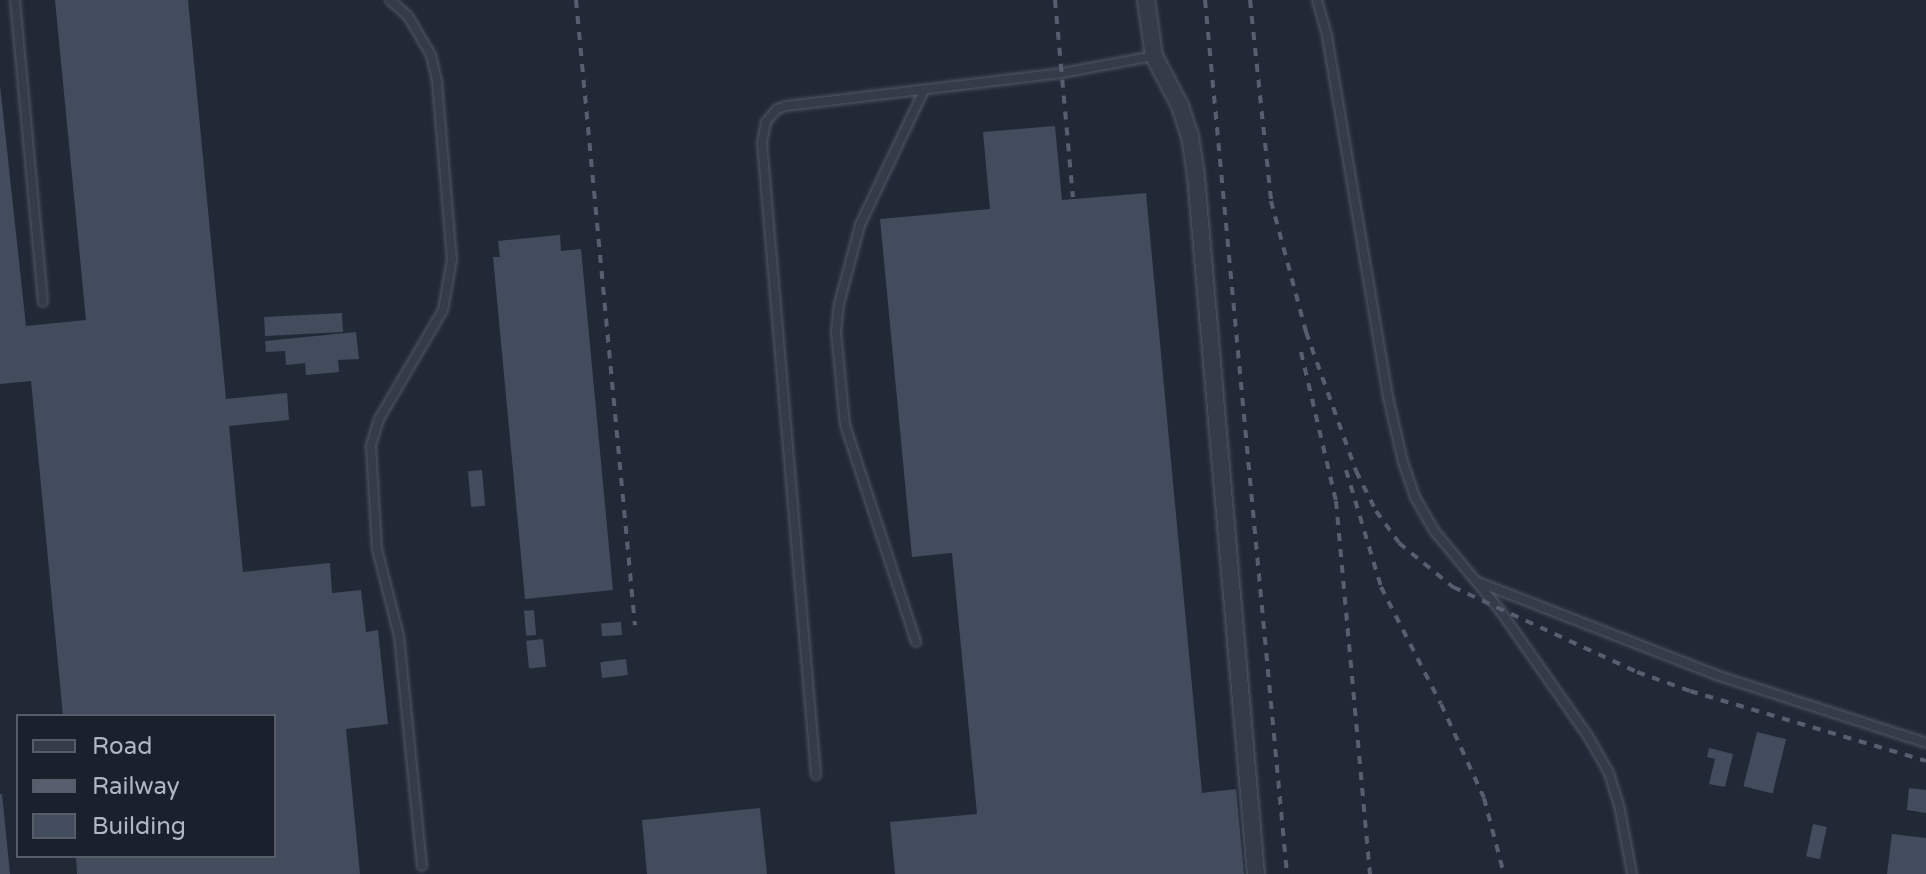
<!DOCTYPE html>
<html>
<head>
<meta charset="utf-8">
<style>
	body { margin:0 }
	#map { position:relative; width:1926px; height:874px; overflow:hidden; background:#212937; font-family:"Varela Round",sans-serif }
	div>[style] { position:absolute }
	.building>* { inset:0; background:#434c5c; transform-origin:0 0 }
	.roads { filter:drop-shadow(0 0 2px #525965) drop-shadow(0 0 2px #525965) }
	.service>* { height:8px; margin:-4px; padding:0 4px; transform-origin:4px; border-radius:4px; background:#353b48 }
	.minor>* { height:16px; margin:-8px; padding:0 8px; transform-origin:8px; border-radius:8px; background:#353b48 }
	.rail>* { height:4px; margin-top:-2px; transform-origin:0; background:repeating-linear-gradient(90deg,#575f6f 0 8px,transparent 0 16px) }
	span { translate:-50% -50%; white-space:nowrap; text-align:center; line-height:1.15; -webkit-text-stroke:8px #1a212c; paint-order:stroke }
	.legend { position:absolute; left:16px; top:714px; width:260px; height:144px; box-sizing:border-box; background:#1a212c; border:2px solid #565d69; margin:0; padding:10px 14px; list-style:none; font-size:24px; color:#afb6c4 }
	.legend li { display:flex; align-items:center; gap:16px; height:40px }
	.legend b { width:40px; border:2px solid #565d69 }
</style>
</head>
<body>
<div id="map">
	<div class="building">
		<div style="clip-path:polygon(55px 0,188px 0,226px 399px,287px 393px,289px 420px,229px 426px,243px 572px,330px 563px,332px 593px,361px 590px,366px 632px,378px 630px,388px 724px,346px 729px,360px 874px,77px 874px,76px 856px,274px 856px,274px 716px,63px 716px,31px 381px,0 384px,0 85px,26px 326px,86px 320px)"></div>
		<div style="clip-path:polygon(1055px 126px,1062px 200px,1146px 193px,1202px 793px,1236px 789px,1244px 874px,895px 874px,890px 822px,977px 814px,952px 553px,912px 557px,880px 219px,990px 209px,983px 132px)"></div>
		<div style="clip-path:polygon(560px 235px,561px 251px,581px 249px,613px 590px,525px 599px,493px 257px,500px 257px,498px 241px)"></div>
		<div style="left:342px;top:313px;width:19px;height:78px;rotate:87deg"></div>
		<div style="clip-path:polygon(356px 332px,359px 359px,338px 360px,339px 372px,306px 375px,305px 363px,286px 365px,285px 351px,266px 352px,265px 341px)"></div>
		<div style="left:482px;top:470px;width:36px;height:14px;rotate:85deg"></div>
		<div style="left:534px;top:610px;width:25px;height:10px;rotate:85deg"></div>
		<div style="left:621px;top:622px;width:13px;height:20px;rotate:86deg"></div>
		<div style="left:543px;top:639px;width:28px;height:17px;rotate:84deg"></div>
		<div style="left:626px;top:659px;width:16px;height:26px;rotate:83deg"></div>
		<div style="left:1757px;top:732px;width:30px;height:56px;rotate:14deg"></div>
		<div style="clip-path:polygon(1709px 748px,1733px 754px,1725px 787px,1709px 784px,1715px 759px,1707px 757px)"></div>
		<div style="clip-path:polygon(1909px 788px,1926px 790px,1926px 813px,1907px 810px)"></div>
		<div style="clip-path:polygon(0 794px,2px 794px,10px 874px,0 874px)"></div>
		<div style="clip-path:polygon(760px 808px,767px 874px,647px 874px,642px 820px)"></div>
		<div style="left:1813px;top:824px;width:14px;height:33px;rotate:12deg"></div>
		<div style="clip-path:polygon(1892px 834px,1926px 838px,1926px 874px,1887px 874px)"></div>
	</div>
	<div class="roads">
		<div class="service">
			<div style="left:15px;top:0;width:303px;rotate:84.7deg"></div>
			<div style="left:390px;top:0;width:24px;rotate:42deg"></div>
			<div style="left:408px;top:16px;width:45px;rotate:59.5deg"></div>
			<div style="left:431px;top:55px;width:28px;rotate:77deg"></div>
			<div style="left:437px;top:82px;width:178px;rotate:85.2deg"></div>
			<div style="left:452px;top:259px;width:52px;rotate:100deg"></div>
			<div style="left:443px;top:310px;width:126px;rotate:120.4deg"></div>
			<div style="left:379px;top:419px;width:28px;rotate:107deg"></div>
			<div style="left:371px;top:446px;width:103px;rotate:86.7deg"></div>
			<div style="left:377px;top:549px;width:90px;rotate:75.8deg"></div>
			<div style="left:399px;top:636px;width:231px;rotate:84.3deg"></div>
			<div style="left:1317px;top:0;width:37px;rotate:74deg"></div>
			<div style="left:1327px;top:36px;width:366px;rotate:80.4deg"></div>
			<div style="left:1388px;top:397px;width:67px;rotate:77deg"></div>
			<div style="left:1403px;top:462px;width:39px;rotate:71deg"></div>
			<div style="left:1416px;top:499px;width:39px;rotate:60deg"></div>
			<div style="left:1436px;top:533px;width:99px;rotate:50.3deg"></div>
			<div style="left:1499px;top:609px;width:155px;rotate:55deg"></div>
			<div style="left:1588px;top:736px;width:43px;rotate:60.4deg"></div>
			<div style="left:1609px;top:773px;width:34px;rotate:73deg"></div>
			<div style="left:1619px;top:805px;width:70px;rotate:79.3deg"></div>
			<div style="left:1478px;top:582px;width:256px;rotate:21.3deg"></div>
			<div style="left:1716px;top:675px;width:221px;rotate:17.9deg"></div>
			<div style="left:916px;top:642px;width:228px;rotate:-108.1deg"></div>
			<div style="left:845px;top:425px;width:93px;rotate:-95.5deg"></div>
			<div style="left:836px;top:332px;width:28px;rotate:-84deg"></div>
			<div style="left:839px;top:304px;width:82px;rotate:-75.1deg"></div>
			<div style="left:860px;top:225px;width:149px;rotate:-64.6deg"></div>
			<div style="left:816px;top:775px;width:634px;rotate:-94.88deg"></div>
			<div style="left:762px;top:143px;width:21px;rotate:-79deg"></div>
			<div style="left:766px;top:122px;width:17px;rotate:-50deg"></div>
			<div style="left:777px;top:109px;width:9px;rotate:-18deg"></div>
			<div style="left:786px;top:106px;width:278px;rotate:-6.8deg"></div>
			<div style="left:1062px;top:73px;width:94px;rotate:-10.5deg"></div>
		</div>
		<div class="minor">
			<div style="left:1146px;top:0;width:57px;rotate:81.9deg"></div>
			<div style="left:1154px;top:56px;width:56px;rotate:62.5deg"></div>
			<div style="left:1180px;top:106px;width:32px;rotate:72deg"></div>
			<div style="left:1190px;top:136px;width:40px;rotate:81.5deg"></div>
			<div style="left:1196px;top:176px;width:701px;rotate:85.09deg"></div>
		</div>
	</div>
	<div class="rail">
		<div style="left:576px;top:0;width:628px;rotate:84.61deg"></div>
		<div style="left:1055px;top:0;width:198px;rotate:84.8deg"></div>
		<div style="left:1205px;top:0;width:878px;rotate:84.64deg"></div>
		<div style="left:1250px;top:0;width:202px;rotate:84deg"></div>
		<div style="left:1271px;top:201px;width:136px;rotate:75deg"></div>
		<div style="left:1306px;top:332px;width:148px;rotate:70.2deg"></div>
		<div style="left:1356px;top:471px;width:45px;rotate:63.4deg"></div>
		<div style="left:1376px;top:511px;width:39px;rotate:54deg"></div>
		<div style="left:1399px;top:543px;width:70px;rotate:39.2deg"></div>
		<div style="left:1453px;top:587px;width:203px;rotate:24.8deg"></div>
		<div style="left:1637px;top:672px;width:56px;rotate:19.7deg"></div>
		<div style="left:1690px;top:691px;width:246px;rotate:16.5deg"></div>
		<div style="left:1301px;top:352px;width:153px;rotate:76.8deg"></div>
		<div style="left:1336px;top:501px;width:375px;rotate:84.8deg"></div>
		<div style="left:1346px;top:470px;width:122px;rotate:73.3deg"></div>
		<div style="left:1381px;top:587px;width:131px;rotate:62.9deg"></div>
		<div style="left:1441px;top:704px;width:103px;rotate:65.4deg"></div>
		<div style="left:1484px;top:798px;width:79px;rotate:75.3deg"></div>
	</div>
	<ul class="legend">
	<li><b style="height:10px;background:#353b48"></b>Road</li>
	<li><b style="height:10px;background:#575f6f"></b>Railway</li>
	<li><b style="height:22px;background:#434c5c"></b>Building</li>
	</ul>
</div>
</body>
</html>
